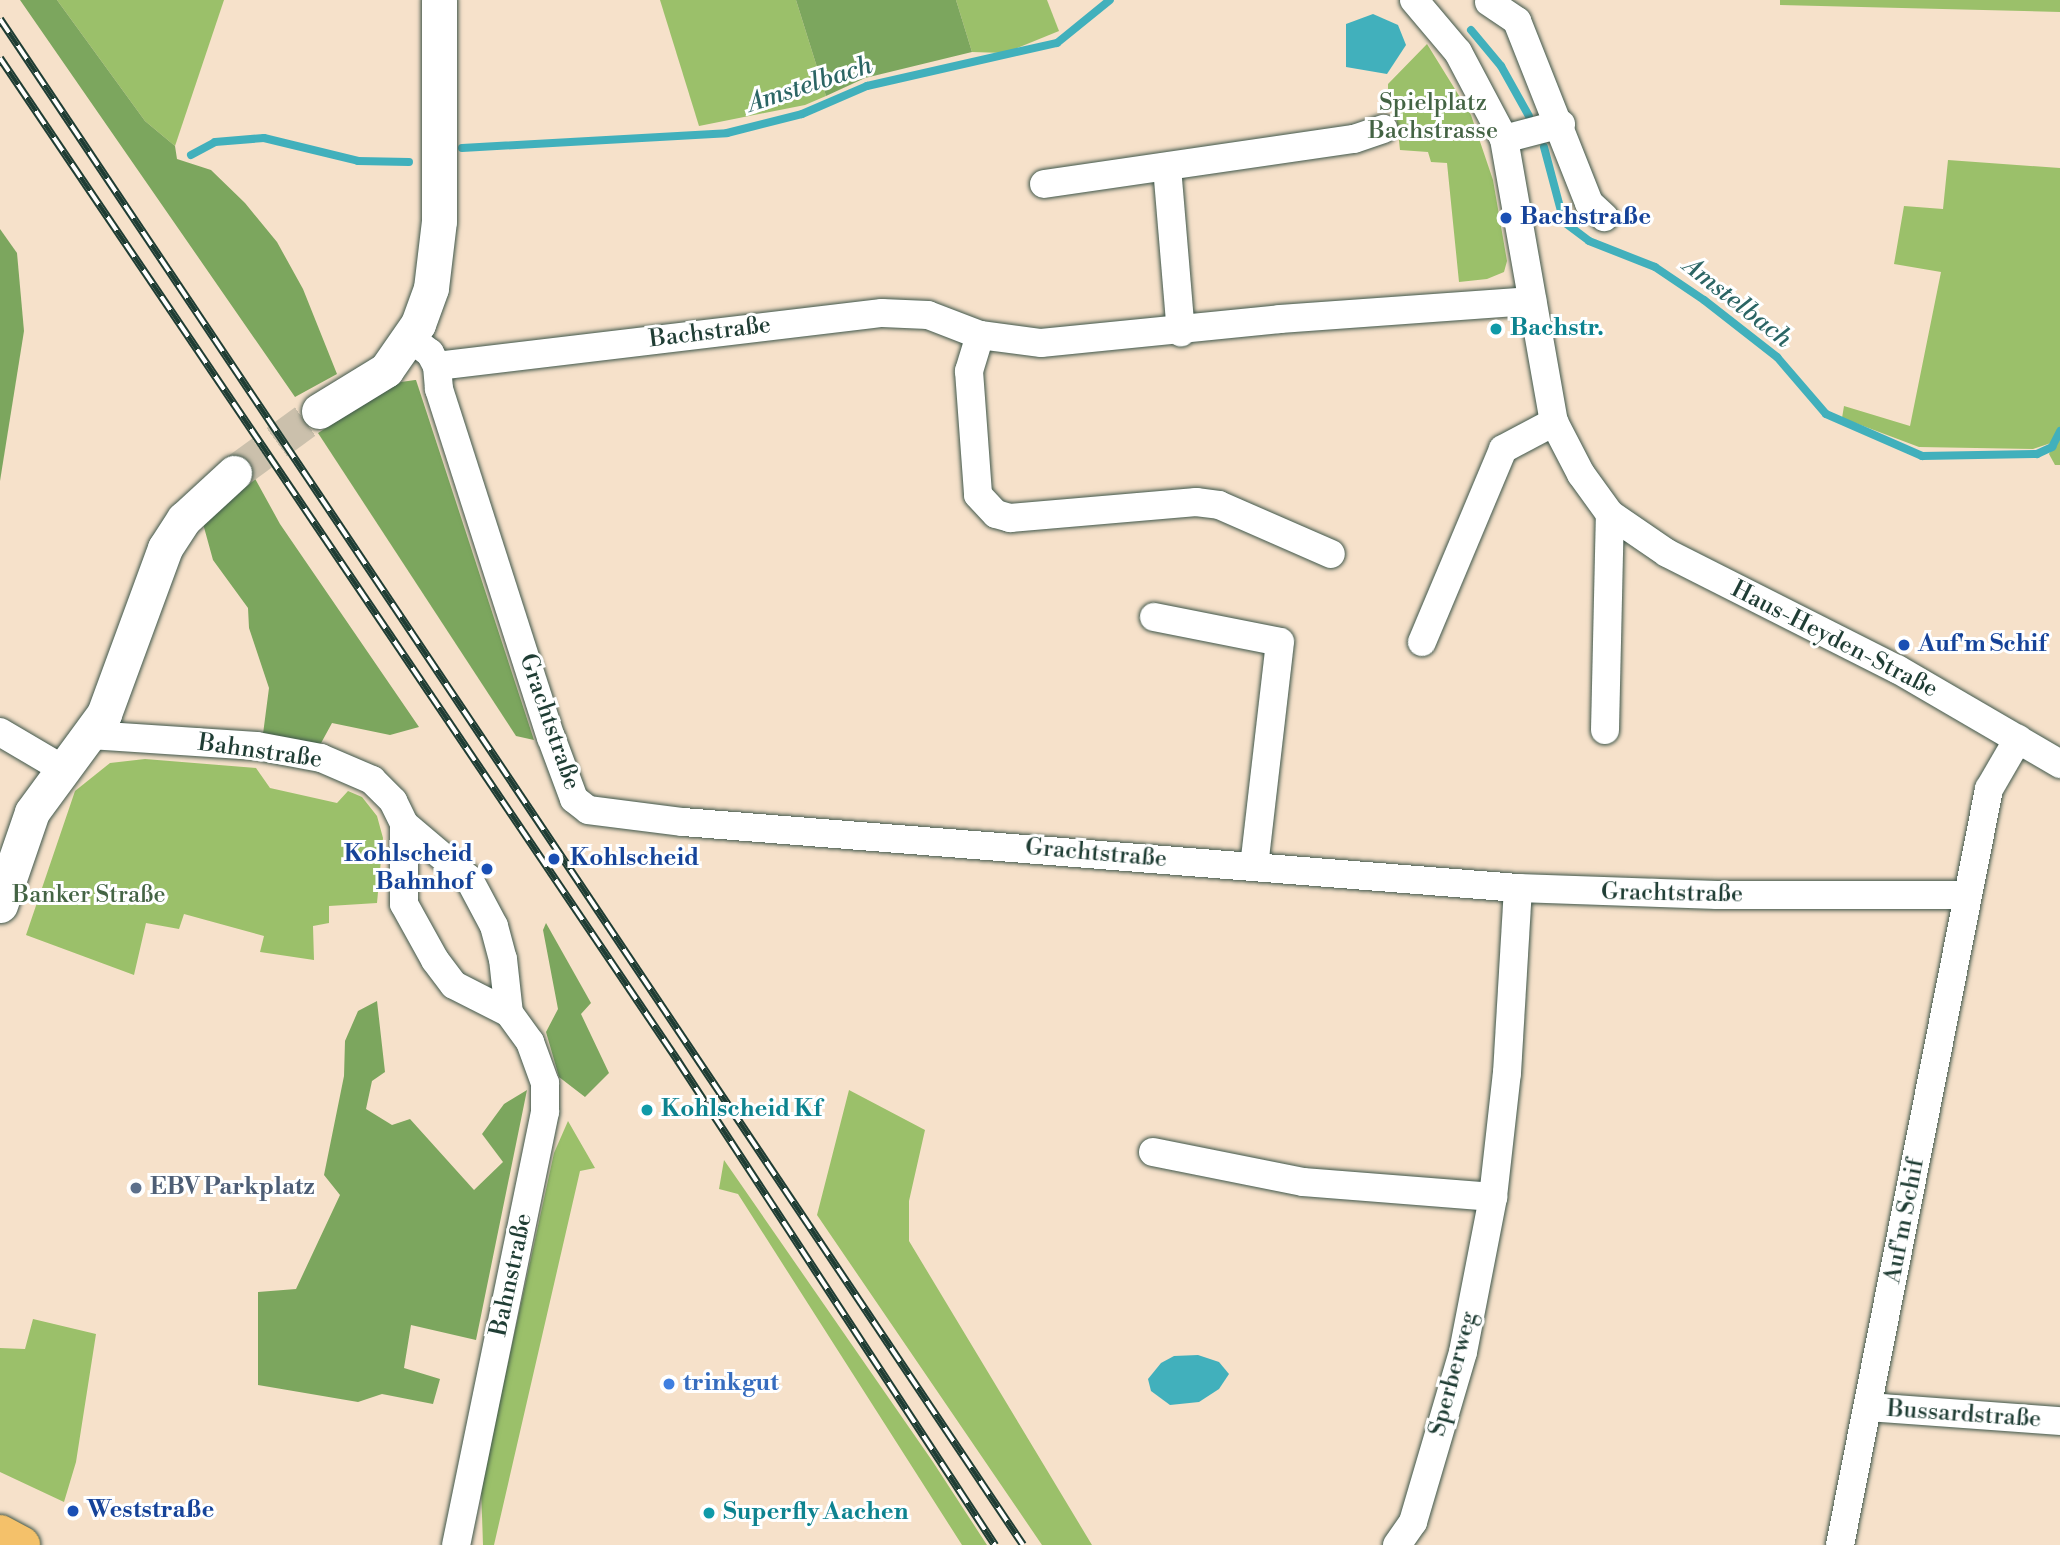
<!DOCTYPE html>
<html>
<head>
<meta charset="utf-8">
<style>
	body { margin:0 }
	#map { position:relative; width:2060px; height:1545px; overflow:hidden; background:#f6e1ca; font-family:"Libre Bodoni",serif }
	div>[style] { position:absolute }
	.green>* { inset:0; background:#9bc06a }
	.forest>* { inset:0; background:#7ca65e }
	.water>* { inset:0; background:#41b0bc }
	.stream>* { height:8px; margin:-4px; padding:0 4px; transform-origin:4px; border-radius:4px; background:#41b0bc }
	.tertiary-tunnel>* { height:35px; margin-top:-17.5px; transform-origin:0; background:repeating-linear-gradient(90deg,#cbc0ac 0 35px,transparent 0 53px) }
	.roads { filter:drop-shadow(0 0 2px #3f564a) drop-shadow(0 0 2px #3f564a) }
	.minor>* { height:28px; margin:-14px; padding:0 14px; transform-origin:14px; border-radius:14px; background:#fff }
	.tertiary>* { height:35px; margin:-17.5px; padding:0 17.5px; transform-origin:17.5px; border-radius:17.5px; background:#fff }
	.primary>* { height:38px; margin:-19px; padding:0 19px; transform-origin:19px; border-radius:19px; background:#f4c16a }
	.rail>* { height:8px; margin-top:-4px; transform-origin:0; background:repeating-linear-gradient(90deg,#fff 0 16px,#1f3d34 0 32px); box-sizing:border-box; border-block:2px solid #1f3d34 }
	.dots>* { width:19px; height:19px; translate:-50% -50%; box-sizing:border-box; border:4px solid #fff; border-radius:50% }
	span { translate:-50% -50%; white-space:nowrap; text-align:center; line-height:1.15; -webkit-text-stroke:6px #fff; paint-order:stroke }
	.park-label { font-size:24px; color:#446444 }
	.transit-label { font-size:24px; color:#164399; font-weight:700 }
	.left { translate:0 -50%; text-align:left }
	.right { translate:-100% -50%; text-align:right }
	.culture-label { font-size:24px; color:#0d838f; font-weight:700 }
	.street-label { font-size:24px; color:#1f3d34 }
	.service-label { font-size:24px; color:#4e5e75; font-weight:700 }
	.shop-label { font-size:24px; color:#366cbe; font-weight:700 }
	.water-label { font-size:26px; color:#2b6564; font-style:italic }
</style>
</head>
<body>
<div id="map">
	<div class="green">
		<div style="clip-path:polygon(57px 0,224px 0,175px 146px,145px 121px)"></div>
		<div style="clip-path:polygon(660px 0,796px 0,826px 96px,805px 105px,699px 126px)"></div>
		<div style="clip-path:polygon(956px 0,1047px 0,1059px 31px,1005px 53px,972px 52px)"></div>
		<div style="clip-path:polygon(1780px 0,2060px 0,2060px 12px,1780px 5px)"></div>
		<div style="clip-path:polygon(1427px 44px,1471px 115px,1493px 180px,1507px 261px,1504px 272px,1487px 279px,1459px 282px,1447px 163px,1431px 162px,1428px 152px,1400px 150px,1395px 105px,1388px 104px,1388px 84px)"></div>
		<div style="clip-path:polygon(1948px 160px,2060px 168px,2060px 429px,2051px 443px,2033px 449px,1919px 447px,1842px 418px,1844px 406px,1910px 426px,1941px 272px,1894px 264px,1904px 206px,1943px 209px)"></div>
		<div style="clip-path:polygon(2060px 433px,2060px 465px,2055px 465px,2049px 454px)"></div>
		<div style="clip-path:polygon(145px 759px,256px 768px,270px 788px,337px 803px,348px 791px,362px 797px,377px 816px,383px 838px,377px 903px,329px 906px,329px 923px,313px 926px,314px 960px,260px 952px,264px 936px,184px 914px,179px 929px,146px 923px,134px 975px,26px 935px,75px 791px,110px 763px)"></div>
		<div style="clip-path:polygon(849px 1090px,925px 1130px,909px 1201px,909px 1241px,1092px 1545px,1042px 1545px,817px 1215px)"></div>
		<div style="clip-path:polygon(568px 1121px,595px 1168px,580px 1171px,494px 1545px,483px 1545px,481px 1486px,554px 1153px)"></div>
		<div style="clip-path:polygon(724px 1160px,933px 1462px,987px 1545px,962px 1545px,738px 1194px,719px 1189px)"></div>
		<div style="clip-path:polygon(33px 1319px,96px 1334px,76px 1462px,64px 1502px,0 1472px,0 1348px,25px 1349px)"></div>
	</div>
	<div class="forest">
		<div style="clip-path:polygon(20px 0,57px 0,145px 121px,175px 146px,177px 159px,211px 170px,245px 203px,277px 242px,303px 289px,337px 374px,295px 397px)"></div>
		<div style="clip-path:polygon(796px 0,956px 0,972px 52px,865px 78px,826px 96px)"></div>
		<div style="clip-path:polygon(0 229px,17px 253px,24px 331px,0 481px)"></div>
		<div style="clip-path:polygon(415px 380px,416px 380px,534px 740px,516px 736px,318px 433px,401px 382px)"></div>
		<div style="clip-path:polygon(252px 473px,280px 524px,419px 727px,390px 735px,332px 723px,320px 745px,263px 734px,269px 688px,249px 628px,248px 608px,213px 560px,202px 520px)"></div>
		<div style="clip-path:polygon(546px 923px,591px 1003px,581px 1014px,609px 1073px,585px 1097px,559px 1077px,546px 1032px,558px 1009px,543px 930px)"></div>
		<div style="clip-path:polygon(377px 1001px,385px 1072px,372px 1081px,366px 1109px,392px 1125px,410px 1119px,474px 1190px,503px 1162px,482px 1134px,504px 1104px,527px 1090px,476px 1340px,411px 1325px,404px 1368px,440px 1379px,433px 1404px,382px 1394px,358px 1402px,258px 1385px,258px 1292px,296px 1289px,340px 1195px,324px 1175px,344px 1076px,345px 1041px,358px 1011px)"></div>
	</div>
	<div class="water">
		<div style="clip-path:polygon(1373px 14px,1398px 25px,1406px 45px,1387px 74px,1346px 67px,1346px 24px)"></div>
		<div style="clip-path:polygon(1198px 1355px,1219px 1362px,1229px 1374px,1219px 1389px,1199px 1402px,1170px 1405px,1151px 1391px,1148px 1379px,1161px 1363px,1174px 1356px)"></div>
	</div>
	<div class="stream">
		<div style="left:1471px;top:30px;width:47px;rotate:50.2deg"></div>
		<div style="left:1501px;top:66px;width:57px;rotate:60.8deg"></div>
		<div style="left:1544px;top:147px;width:78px;rotate:75.1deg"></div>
		<div style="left:1564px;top:222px;width:31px;rotate:37deg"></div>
		<div style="left:1589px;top:241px;width:71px;rotate:21.5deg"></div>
		<div style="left:1655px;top:267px;width:59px;rotate:34deg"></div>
		<div style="left:1704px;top:300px;width:93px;rotate:38deg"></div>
		<div style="left:1777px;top:357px;width:75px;rotate:49.3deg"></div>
		<div style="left:1826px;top:414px;width:105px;rotate:23.6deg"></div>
		<div style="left:1922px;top:456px;width:115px;rotate:-1deg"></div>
		<div style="left:2037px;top:454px;width:17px;rotate:-25deg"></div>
		<div style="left:2052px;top:447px;width:18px;rotate:-63deg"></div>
		<div style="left:462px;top:148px;width:265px;rotate:-3.2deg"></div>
		<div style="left:727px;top:133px;width:77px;rotate:-14.2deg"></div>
		<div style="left:802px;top:114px;width:71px;rotate:-23.3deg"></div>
		<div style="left:867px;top:86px;width:195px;rotate:-12.8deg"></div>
		<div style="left:1057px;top:43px;width:68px;rotate:-39.1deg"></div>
		<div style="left:191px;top:155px;width:27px;rotate:-28deg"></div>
		<div style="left:215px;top:142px;width:49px;rotate:-4.7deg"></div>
		<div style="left:264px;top:138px;width:97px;rotate:13.7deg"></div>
		<div style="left:358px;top:161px;width:51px;rotate:1.1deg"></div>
	</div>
	<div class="tertiary-tunnel">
		<div style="left:234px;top:473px;width:105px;rotate:-36.1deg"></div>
	</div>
	<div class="roads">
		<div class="minor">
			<div style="left:1414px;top:0;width:68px;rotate:49.8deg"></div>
			<div style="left:1458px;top:52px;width:98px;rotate:62.1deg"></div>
			<div style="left:1504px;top:139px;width:287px;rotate:80deg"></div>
			<div style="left:1554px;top:422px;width:59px;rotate:62.6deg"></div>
			<div style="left:1581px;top:474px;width:49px;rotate:54.1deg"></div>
			<div style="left:1610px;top:514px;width:69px;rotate:34.4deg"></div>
			<div style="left:1667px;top:553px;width:258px;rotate:26.8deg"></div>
			<div style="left:1897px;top:669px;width:189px;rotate:30.2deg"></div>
			<div style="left:1489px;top:2px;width:34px;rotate:34deg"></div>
			<div style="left:1517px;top:21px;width:196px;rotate:68.4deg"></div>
			<div style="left:1589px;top:203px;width:21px;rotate:43deg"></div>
			<div style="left:1504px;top:139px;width:59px;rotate:-14.7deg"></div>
			<div style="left:1167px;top:167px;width:166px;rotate:85.2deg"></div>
			<div style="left:1044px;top:184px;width:313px;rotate:-8.3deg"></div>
			<div style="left:1354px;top:139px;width:31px;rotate:-19deg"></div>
			<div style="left:980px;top:335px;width:38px;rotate:107deg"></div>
			<div style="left:969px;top:371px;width:124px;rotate:85.8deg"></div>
			<div style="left:978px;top:495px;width:26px;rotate:47deg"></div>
			<div style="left:996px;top:514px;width:15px;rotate:16deg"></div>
			<div style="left:1010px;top:518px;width:187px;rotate:-4.9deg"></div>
			<div style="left:1196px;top:502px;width:23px;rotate:7deg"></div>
			<div style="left:1219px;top:505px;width:122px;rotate:23.6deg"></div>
			<div style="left:410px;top:338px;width:25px;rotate:37deg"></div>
			<div style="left:430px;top:353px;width:15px;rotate:62deg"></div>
			<div style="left:437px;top:366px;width:23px;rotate:85deg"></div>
			<div style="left:439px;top:389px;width:366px;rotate:72.2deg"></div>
			<div style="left:551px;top:737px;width:66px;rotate:69.6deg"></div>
			<div style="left:574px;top:799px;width:18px;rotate:38deg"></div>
			<div style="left:588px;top:810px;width:96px;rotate:7.2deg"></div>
			<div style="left:683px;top:822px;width:838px;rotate:4.52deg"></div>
			<div style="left:1518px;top:888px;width:199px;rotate:2deg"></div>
			<div style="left:1717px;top:895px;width:249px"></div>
			<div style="left:437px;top:366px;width:448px;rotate:-6.8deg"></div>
			<div style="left:882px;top:313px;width:46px;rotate:2.5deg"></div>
			<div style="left:928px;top:315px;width:56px;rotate:21deg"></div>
			<div style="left:980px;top:335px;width:62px;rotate:7.5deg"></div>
			<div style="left:1041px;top:343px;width:240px;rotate:-5.7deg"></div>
			<div style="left:1280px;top:319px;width:253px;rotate:-4.1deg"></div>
			<div style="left:1154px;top:617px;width:128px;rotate:11.2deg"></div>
			<div style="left:1280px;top:642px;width:226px;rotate:96.6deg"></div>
			<div style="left:1422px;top:642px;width:209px;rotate:-67.2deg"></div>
			<div style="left:1503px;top:449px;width:58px;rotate:-27.9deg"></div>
			<div style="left:1605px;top:730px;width:216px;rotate:-88.7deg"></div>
			<div style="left:0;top:732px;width:71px;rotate:30.5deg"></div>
			<div style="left:90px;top:735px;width:167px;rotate:3.8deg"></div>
			<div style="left:257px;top:746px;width:65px;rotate:10.6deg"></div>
			<div style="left:321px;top:758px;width:56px;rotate:23.3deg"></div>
			<div style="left:372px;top:780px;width:30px;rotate:45deg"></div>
			<div style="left:393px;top:801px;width:25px;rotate:64deg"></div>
			<div style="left:404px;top:824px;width:80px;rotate:90deg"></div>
			<div style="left:404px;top:904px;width:64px;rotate:61deg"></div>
			<div style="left:435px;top:960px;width:31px;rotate:53deg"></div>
			<div style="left:454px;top:985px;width:62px;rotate:27deg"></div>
			<div style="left:509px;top:1013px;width:36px;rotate:54deg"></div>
			<div style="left:530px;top:1042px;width:44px;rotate:69.9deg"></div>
			<div style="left:545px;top:1083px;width:29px;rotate:90deg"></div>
			<div style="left:545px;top:1112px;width:442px;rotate:101.6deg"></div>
			<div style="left:404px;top:824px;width:85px;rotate:40.2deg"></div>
			<div style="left:469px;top:879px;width:53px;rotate:62deg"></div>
			<div style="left:494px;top:926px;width:34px;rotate:75deg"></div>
			<div style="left:503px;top:959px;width:54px;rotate:83.7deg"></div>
			<div style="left:1153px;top:1152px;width:153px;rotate:11.3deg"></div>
			<div style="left:1303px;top:1182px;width:191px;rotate:4.5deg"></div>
			<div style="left:1868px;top:1407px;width:193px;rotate:4.2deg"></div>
			<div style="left:1397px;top:1545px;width:28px;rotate:-55deg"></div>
			<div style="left:1413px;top:1522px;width:177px;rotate:-73.6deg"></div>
			<div style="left:1463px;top:1352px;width:158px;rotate:-79deg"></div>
			<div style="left:1493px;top:1197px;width:125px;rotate:-83.6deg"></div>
			<div style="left:1507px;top:1073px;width:185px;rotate:-86.6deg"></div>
			<div style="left:1840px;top:1545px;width:771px;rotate:-78.85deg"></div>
			<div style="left:1989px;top:789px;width:58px;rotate:-59.9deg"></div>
		</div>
		<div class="tertiary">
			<div style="left:319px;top:411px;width:79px;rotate:-31.5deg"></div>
			<div style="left:386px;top:370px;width:56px;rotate:-55.2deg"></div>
			<div style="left:418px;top:324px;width:38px;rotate:-70deg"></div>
			<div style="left:431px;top:288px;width:67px;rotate:-83.2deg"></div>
			<div style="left:439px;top:221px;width:221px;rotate:-90deg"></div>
			<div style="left:0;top:905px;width:98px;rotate:-71deg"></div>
			<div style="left:32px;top:812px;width:122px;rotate:-53.7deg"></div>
			<div style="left:104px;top:714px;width:177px;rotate:-69.8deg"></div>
			<div style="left:165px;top:548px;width:35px;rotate:-57deg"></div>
			<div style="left:184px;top:519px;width:68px;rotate:-42.6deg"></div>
		</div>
		<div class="primary">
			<div style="left:0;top:1534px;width:24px;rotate:28deg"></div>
		</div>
	</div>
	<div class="rail">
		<div style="left:0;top:19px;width:1837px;rotate:56.16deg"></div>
		<div style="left:0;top:58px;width:1211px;rotate:55.94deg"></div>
		<div style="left:678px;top:1061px;width:579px;rotate:56.78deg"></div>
	</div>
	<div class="dots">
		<div style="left:1506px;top:218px;background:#1a4fb4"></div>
		<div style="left:1496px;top:329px;background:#0f9aa8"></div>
		<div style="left:1904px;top:645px;background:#1a4fb4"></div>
		<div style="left:554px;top:859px;background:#1a4fb4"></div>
		<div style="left:487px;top:869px;background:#1a4fb4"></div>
		<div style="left:647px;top:1110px;background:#0f9aa8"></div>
		<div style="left:136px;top:1188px;background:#5c6f8a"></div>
		<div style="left:669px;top:1384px;background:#3f7fe0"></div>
		<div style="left:73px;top:1511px;background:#1a4fb4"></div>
		<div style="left:709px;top:1513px;background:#0f9aa8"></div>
	</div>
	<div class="park-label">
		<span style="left:1433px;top:118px">Spielplatz<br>Bachstrasse</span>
		<span style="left:89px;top:896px">Banker Straße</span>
	</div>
	<div class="transit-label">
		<span class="left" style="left:1520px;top:218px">Bachstraße</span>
		<span class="left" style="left:1918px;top:645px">Auf'm Schif</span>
		<span class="right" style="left:473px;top:869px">Kohlscheid<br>Bahnhof</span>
		<span class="left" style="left:570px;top:859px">Kohlscheid</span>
		<span class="left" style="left:87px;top:1511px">Weststraße</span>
	</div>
	<div class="culture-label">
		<span class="left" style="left:1510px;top:329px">Bachstr.</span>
		<span class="left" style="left:661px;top:1110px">Kohlscheid Kf</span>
		<span class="left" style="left:723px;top:1513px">Superfly Aachen</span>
	</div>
	<div class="street-label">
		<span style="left:710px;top:333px;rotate:-7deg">Bachstraße</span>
		<span style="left:1834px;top:640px;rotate:27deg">Haus-Heyden-Straße</span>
		<span style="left:549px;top:722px;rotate:71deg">Grachtstraße</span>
		<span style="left:260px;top:752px;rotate:8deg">Bahnstraße</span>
		<span style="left:1096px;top:854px;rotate:5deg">Grachtstraße</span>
		<span style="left:1672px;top:894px;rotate:1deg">Grachtstraße</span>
		<span style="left:1905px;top:1221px;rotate:-79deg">Auf'm Schif</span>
		<span style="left:512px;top:1275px;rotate:-78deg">Bahnstraße</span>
		<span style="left:1454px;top:1374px;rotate:-75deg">Sperberweg</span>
		<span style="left:1964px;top:1415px;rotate:4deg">Bussardstraße</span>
	</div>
	<div class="service-label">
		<span class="left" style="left:150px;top:1188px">EBV Parkplatz</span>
	</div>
	<div class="shop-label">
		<span class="left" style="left:683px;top:1384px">trinkgut</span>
	</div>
	<div class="water-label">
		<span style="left:810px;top:85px;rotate:-18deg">Amstelbach</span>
		<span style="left:1737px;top:303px;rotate:38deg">Amstelbach</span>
	</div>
</div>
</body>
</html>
